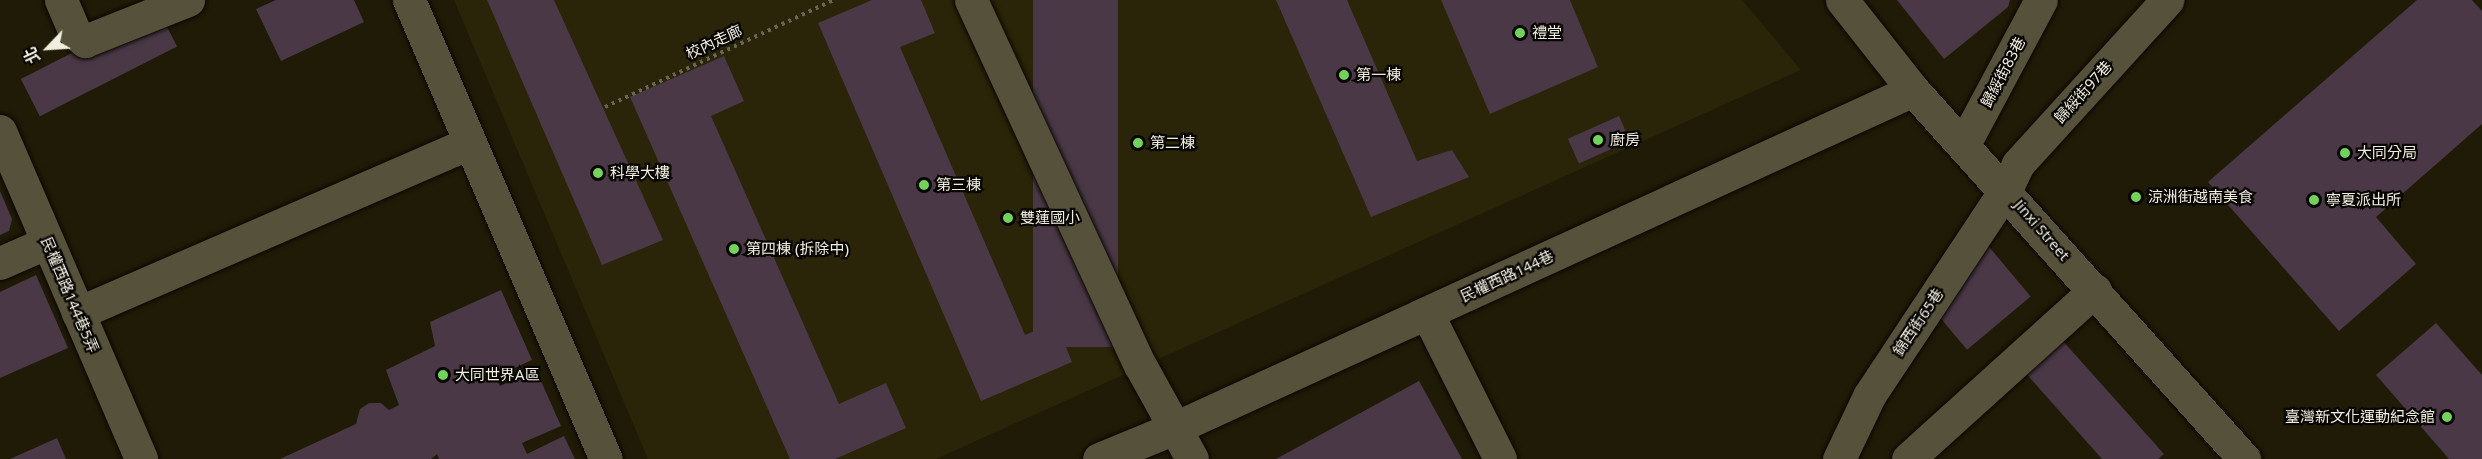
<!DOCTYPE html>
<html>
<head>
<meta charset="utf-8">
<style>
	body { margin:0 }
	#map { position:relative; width:2482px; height:459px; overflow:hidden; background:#201b07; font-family:"Noto Sans","Noto Sans TC",sans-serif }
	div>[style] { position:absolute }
	.built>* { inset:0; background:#2a2408 }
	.building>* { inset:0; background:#4a3846; transform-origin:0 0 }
	.path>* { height:4px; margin-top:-2px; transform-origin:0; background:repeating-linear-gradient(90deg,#6a6554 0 3px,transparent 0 7.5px) }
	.roads { filter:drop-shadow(0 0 2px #0a0600) drop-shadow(0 0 2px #0a0600) }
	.minor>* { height:33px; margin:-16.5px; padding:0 16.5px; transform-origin:16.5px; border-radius:16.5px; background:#56513b }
	.dots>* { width:16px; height:16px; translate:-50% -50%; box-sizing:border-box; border:3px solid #080602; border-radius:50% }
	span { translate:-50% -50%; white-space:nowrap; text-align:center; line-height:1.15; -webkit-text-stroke:4.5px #080602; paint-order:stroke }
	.poi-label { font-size:15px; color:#f1eee1 }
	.left { translate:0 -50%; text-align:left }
	.right { translate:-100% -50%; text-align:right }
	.street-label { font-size:15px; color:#f1eee1 }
	.north { position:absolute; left:18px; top:18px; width:60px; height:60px; -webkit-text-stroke:4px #080602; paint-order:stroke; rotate:245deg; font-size:16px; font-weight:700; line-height:24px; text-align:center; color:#f1eee1 }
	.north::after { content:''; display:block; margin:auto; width:21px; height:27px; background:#f1eee1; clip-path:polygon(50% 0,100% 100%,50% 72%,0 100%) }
</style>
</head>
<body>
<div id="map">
	<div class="built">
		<div style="clip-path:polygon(454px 0,1742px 0,1801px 70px,936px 459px,648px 459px)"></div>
	</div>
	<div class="building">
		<div style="clip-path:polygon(276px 0,354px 0,364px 22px,281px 61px,256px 9px)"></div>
		<div style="clip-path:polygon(487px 0,554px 0,663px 240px,602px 265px)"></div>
		<div style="clip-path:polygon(872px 0,921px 0,935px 33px,900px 47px,1025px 335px,1056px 322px,1072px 362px,981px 401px,818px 23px)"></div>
		<div style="left:1033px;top:0;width:85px;height:347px"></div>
		<div style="clip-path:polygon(1276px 0,1347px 0,1417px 161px,1452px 150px,1469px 177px,1371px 217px)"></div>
		<div style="clip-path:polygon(1441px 0,1570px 0,1598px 67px,1490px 114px)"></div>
		<div style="clip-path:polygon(1897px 0,2010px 0,2008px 7px,1944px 59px)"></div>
		<div style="clip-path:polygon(2417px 0,2472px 0,2482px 11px,2482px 124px,2376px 217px,2416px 264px,2339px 331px,2208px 182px)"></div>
		<div style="left:158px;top:9px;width:42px;height:154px;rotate:63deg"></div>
		<div style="clip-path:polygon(724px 56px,744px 101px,711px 116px,839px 404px,886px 383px,906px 428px,835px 459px,790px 459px,630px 97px)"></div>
		<div style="left:1619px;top:116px;width:27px;height:56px;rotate:66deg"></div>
		<div style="clip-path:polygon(0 191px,12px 219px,9px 231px,0 235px)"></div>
		<div style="left:1985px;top:242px;width:71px;height:83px;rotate:50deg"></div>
		<div style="clip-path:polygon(36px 275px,68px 348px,0 378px,0 292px)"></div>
		<div style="clip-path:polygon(501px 290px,532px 360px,495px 377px,500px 386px,536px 370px,561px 426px,522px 443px,527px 454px,564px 436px,575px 459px,439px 459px,437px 454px,431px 459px,280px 459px,356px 424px,360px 409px,369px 403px,381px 403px,389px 410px,399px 405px,386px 370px,435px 346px,430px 322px)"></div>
		<div style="clip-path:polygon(2436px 323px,2482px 375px,2482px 459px,2449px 459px,2376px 375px)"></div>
		<div style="clip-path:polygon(2062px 340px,2164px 454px,2158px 459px,2102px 459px,2015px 361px)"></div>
		<div style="clip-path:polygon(1419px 381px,1462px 459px,1276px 459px)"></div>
		<div style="clip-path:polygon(57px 438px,66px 459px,10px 459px)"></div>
	</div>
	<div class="path">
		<div style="left:605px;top:107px;width:252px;rotate:-25.1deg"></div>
	</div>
	<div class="roads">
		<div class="minor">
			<div style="left:61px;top:0;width:36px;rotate:67deg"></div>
			<div style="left:75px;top:33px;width:13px;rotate:39deg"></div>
			<div style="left:85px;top:41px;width:111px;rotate:-21.7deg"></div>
			<div style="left:409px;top:0;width:499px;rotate:66.8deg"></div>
			<div style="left:971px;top:0;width:402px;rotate:65.2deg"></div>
			<div style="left:1140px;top:365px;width:107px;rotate:61deg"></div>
			<div style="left:1842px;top:0;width:115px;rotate:51.7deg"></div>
			<div style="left:1913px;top:90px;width:496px;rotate:48.1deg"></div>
			<div style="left:0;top:131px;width:357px;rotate:66.7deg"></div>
			<div style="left:1964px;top:144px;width:163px;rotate:-61.9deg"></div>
			<div style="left:0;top:263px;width:52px;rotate:-23.6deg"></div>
			<div style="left:78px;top:313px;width:426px;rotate:-23.5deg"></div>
			<div style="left:1427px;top:313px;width:163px;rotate:63.4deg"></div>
			<div style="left:1099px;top:459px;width:84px;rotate:-22.3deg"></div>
			<div style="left:1177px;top:427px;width:809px;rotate:-24.6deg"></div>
			<div style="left:1839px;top:459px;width:70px;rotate:-64.5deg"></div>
			<div style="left:1869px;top:396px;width:248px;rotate:-56.5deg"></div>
			<div style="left:2006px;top:189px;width:28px;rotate:-64deg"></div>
			<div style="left:2018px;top:164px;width:222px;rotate:-47.7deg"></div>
			<div style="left:1908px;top:459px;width:252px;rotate:-42.1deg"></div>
		</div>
	</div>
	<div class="dots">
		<div style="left:1520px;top:33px;background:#73d25c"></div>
		<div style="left:1344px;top:75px;background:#73d25c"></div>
		<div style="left:1598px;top:140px;background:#73d25c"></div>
		<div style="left:1138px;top:143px;background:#73d25c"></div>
		<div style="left:2345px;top:153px;background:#73d25c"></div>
		<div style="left:598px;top:173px;background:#73d25c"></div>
		<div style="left:924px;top:185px;background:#73d25c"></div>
		<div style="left:2136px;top:197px;background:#73d25c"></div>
		<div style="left:2314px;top:200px;background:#73d25c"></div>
		<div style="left:1008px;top:218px;background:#73d25c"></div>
		<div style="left:734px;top:249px;background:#73d25c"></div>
		<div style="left:443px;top:375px;background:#73d25c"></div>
		<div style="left:2447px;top:417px;background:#73d25c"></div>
	</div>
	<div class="poi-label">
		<span class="left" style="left:1532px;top:33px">禮堂</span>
		<span class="left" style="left:1356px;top:75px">第一棟</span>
		<span class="left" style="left:1610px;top:140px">廚房</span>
		<span class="left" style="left:1150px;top:143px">第二棟</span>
		<span class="left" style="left:2357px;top:153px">大同分局</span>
		<span class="left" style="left:610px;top:173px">科學大樓</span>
		<span class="left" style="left:936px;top:185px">第三棟</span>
		<span class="left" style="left:2148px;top:197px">涼洲街越南美食</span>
		<span class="left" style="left:2326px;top:200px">寧夏派出所</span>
		<span class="left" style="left:1020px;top:218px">雙蓮國小</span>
		<span class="left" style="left:746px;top:249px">第四棟 (拆除中)</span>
		<span class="left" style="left:455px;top:375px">大同世界A區</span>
		<span class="right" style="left:2435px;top:417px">臺灣新文化運動紀念館</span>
	</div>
	<div class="street-label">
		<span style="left:714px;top:42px;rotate:-25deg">校內走廊</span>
		<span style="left:2003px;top:72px;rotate:-62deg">歸綏街83巷</span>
		<span style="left:2083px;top:92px;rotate:-48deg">歸綏街97巷</span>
		<span style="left:2042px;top:230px;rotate:49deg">Jinxi Street</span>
		<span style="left:1507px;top:276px;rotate:-25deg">民權西路144巷</span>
		<span style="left:70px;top:295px;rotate:67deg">民權西路144巷5弄</span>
		<span style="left:1918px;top:322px;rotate:-56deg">錦西街65巷</span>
	</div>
	<div class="north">北</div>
</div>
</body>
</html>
